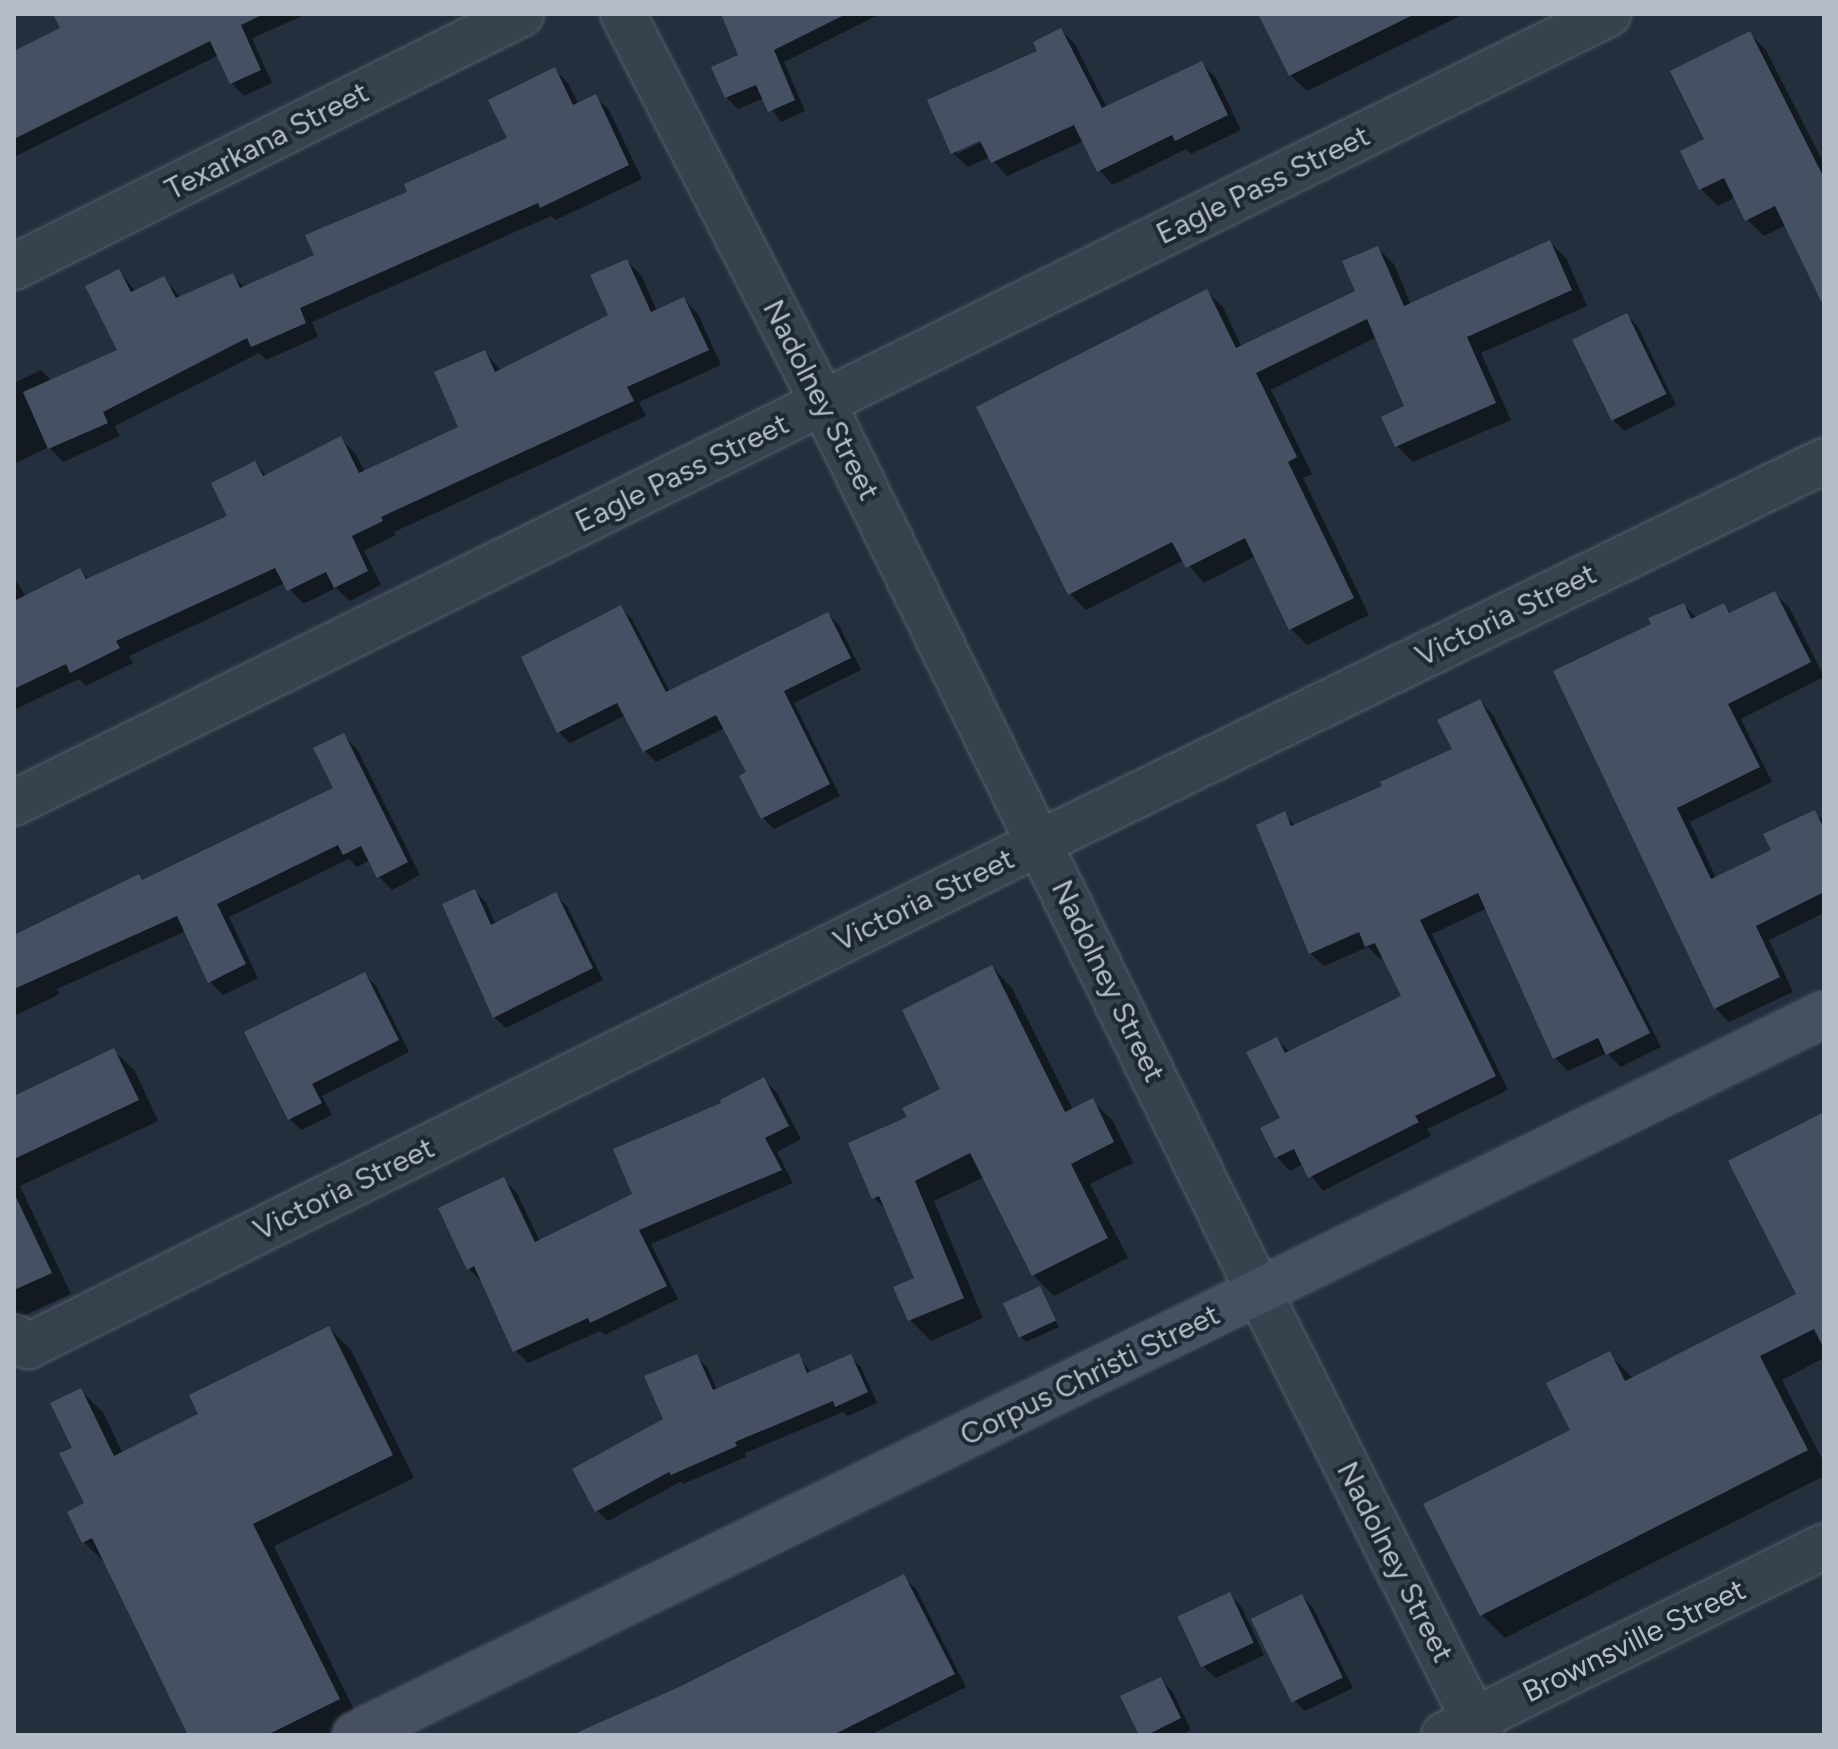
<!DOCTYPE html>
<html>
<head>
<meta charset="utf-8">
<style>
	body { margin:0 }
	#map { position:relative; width:1838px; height:1749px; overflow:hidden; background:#242f3e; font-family:Figtree,sans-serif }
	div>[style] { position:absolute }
	.shadow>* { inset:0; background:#0007 }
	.building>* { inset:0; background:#455162; transform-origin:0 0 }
	.roads { filter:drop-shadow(0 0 2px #565f6c) drop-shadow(0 0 2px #565f6c) }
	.street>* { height:44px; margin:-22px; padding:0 22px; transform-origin:22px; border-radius:22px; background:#38414e }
	.secondary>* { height:44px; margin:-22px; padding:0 22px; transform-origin:22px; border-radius:22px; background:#465061 }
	span { translate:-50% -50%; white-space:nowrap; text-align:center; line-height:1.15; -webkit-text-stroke:8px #1d2633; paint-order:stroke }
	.street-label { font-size:30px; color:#b4bcc9 }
	.frame { position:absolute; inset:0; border:16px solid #b4bcc9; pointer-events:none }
</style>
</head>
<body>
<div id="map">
	<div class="shadow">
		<div style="clip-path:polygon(55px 14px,307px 14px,252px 38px,272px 83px,244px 96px,232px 83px,219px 55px,14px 157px,14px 52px,62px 29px)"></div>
		<div style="clip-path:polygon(723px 14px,880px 14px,784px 62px,805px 111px,781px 122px,764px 98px,738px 109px,726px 97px,741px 56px)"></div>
		<div style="clip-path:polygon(1260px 14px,1464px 14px,1307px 91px,1290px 75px)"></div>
		<div style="clip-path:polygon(evenodd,1061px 30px,1075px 44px,1107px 108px,1202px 64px,1216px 78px,1241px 130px,1191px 154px,1186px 149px,1113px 185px,1099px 170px,1084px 141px,1007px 176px,990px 157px,968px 167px,953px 153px,1061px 30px,989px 135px,990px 138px,957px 154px,957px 150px,989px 135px)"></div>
		<div style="clip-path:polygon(1749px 33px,1766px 50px,1824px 164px,1824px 303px,1786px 225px,1764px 236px,1747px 219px,1736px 197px,1718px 206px,1701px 189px,1707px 140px)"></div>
		<div style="clip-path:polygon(555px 70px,568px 83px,578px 104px,595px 97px,609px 110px,642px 179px,556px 220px,551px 216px,312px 322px,318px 337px,266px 360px,259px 353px,115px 426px,120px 436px,63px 462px,49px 447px,14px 464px,14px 383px,41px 370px,52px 381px,120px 351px,119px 271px,136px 292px,164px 278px,181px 298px,232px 275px,245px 288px,316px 256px,410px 193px,509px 139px)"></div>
		<div style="clip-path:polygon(1550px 242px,1566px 258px,1587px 306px,1481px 353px,1511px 420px,1413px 462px,1397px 446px,1384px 418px,1407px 408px,1377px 337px,1271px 390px,1312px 474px,1303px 478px,1369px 615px,1307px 645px,1291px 629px,1256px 556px,1204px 583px,1184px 560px,1086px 610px,1070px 594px,1206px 291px,1223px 307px,1242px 348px,1358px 292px,1378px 248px,1394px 264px,1411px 305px)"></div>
		<div style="clip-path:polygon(627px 261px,641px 275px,657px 311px,684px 299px,698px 314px,721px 365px,639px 402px,646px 416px,394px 532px,396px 535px,364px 551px,381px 585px,350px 601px,336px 588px,303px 604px,285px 583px,129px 656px,133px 663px,86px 686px,79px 679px,14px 710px,14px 577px,26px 597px,80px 570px,89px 579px,230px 517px,255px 464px,267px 476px,341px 439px,355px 453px,365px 472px,461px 428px,485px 352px,501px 371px,610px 316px)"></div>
		<div style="clip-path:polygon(1627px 315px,1638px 327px,1676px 405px,1624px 431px,1612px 419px)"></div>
		<div style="clip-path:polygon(1774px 593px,1789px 607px,1824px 677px,1741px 719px,1772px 782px,1690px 822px,1716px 878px,1773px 851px,1814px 812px,1824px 822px,1824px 913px,1769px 940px,1793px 992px,1729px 1022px,1715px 1008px,1556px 672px,1653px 625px,1684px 605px,1697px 618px,1723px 605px,1732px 614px)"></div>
		<div style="clip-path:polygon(621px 608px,632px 619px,670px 692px,828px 614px,839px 625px,861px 670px,794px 703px,840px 796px,774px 829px,762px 817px,749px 773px,725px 728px,656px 762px,645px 751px,626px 715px,570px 743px,559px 732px)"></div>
		<div style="clip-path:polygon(1480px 701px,1493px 715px,1661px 1047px,1621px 1067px,1607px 1053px,1568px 1071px,1555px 1058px,1487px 908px,1432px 934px,1508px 1090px,1427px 1129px,1431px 1136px,1323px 1191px,1303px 1164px,1290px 1171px,1277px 1157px,1262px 1129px,1283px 1119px,1277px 1039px,1290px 1053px,1404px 997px,1384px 957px,1380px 959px,1368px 947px,1324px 966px,1310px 953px,1284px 814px,1296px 826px,1385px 787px,1454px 750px)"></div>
		<div style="clip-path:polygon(343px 735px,357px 749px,420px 875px,392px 890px,378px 876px,370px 860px,357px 867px,349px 859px,229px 917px,258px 978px,223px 995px,210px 981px,186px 931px,57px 989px,60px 994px,14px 1016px,14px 936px,139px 876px,144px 882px,336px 789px)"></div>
		<div style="clip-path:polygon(475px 891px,486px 903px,496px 925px,555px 895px,567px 906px,603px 980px,506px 1028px,494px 1017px)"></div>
		<div style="clip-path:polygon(992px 967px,1012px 988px,1073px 1110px,1092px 1101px,1113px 1121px,1133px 1163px,1090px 1184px,1128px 1258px,1054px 1296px,1033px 1275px,984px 1177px,934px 1201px,983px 1318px,931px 1341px,910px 1320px,896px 1288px,917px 1279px,889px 1213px,874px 1198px,851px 1144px,909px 1118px,943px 1090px)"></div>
		<div style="clip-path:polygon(364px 974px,376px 986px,409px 1052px,322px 1096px,332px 1115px,301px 1130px,290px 1119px)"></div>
		<div style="clip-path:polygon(114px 1051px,135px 1071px,158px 1121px,20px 1186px,71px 1294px,14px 1320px,14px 1098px)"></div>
		<div style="clip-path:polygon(764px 1080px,777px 1093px,801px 1139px,777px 1152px,793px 1183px,651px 1244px,678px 1299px,605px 1335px,600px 1331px,528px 1363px,515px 1350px,482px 1282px,469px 1269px,504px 1180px,517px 1193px,540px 1242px,634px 1195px,724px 1104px)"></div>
		<div style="clip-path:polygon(1824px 1114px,1824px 1358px,1782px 1380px,1824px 1463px,1824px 1476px,1505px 1638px,1482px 1615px,1426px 1505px,1573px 1431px,1609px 1354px,1634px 1379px,1799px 1295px)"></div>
		<div style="clip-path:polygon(1039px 1288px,1059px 1327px,1026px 1342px,1021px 1337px)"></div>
		<div style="clip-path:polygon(329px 1328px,351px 1350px,414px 1478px,274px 1546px,360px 1722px,333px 1735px,191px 1735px,106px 1564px,84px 1542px,86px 1504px,74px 1449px,80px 1390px,103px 1412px,123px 1454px,201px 1415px)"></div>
		<div style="clip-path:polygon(696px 1356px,707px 1367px,717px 1390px,798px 1356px,812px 1374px,850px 1356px,861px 1367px,877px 1403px,848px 1416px,843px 1412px,745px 1453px,746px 1457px,683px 1484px,680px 1482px,608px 1521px,597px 1511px,665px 1420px)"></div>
		<div style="clip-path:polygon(903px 1577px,916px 1589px,966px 1687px,870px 1735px,590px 1735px,613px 1719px)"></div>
		<div style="clip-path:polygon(1229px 1594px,1241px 1606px,1264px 1655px,1216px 1678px,1204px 1667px)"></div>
		<div style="clip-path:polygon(1302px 1596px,1313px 1608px,1353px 1688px,1305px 1711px,1294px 1700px)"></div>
		<div style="clip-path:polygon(1160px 1679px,1172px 1691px,1191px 1730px,1181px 1735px,1142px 1735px)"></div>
	</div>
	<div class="building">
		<div style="clip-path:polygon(53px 14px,264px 14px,241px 25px,261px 70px,230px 84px,210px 41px,14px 139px,14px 51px,60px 28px)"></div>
		<div style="clip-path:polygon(721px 14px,846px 14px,774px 50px,795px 100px,768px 112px,756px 85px,725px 98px,711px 67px,738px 55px)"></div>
		<div style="clip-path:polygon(1258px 14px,1415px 14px,1289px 76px)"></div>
		<div style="clip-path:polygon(1061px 28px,1102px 108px,1202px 61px,1228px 115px,1175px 141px,1172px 135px,1097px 172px,1074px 125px,991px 163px,980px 141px,951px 154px,927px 100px,1037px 51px,1033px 42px)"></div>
		<div style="clip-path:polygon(1750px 31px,1824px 178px,1824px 307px,1775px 206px,1745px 221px,1724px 178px,1699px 190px,1680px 151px,1704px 139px,1670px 71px)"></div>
		<div style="clip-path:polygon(555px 67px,573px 105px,596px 94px,629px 165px,540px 208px,538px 203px,300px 308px,306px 323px,251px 347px,247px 338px,103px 412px,108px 423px,48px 449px,23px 392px,117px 350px,85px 286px,119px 269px,131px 292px,164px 276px,176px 298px,233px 273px,240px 288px,314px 255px,305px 235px,407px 192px,404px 184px,507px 138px,488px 100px)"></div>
		<div style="clip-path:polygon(1550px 240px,1572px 290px,1467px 337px,1496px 403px,1395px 447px,1381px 417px,1404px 406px,1367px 319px,1256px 373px,1297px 457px,1288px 462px,1354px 598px,1289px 630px,1245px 538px,1186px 568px,1172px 542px,1068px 595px,976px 407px,1207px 289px,1236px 348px,1355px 291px,1342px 261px,1378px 246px,1404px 306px)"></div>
		<div style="clip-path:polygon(627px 259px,651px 312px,684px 297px,709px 350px,627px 387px,634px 401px,381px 517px,383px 521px,352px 536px,368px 571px,334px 588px,326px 572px,287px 591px,275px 568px,116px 641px,120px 648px,70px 673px,66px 664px,14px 689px,14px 601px,80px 568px,86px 579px,227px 516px,211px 483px,255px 461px,263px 476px,341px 436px,359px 473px,458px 427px,434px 372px,485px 350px,495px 372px,608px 315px,590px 275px)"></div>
		<div style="left:1627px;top:313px;width:90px;height:61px;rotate:64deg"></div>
		<div style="clip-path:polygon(1775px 591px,1811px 662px,1728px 704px,1760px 767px,1677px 808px,1711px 879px,1771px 850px,1763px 834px,1815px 810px,1824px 829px,1824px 892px,1756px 926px,1780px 977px,1714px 1009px,1553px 671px,1651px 624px,1648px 618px,1684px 603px,1691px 619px,1724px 603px,1729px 613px)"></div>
		<div style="clip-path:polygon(621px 605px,666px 692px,828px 612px,851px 658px,784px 691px,830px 784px,761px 819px,739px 776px,746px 772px,716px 715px,643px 752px,617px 703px,557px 733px,521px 657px)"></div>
		<div style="clip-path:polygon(1480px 699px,1650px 1033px,1606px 1055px,1598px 1038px,1553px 1059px,1478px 893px,1420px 920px,1496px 1076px,1415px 1116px,1419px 1122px,1308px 1178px,1294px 1149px,1275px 1158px,1260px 1128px,1280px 1118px,1246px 1052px,1277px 1037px,1285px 1053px,1401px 996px,1375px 943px,1365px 947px,1359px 932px,1309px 954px,1256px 825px,1285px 811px,1291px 826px,1382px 786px,1380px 782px,1452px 749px,1437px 720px)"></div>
		<div style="clip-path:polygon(344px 733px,408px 862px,377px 878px,361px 846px,343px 855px,338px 845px,217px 904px,246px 964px,208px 983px,177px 916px,14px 989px,14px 935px,139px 874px,142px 880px,333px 788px,313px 748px)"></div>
		<div style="clip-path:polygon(475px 889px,491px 925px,556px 892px,593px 968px,493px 1018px,442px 904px)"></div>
		<div style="clip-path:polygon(992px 965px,1065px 1112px,1093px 1098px,1114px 1142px,1071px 1164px,1108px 1238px,1032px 1276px,970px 1153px,915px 1181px,964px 1298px,908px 1321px,893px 1287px,914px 1278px,879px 1196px,872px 1199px,848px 1143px,907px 1117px,902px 1108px,940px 1089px,902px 1010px)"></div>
		<div style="clip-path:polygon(365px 972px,399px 1040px,312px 1084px,322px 1103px,288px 1120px,244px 1032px)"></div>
		<div style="clip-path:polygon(114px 1048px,139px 1100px,14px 1159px,14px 1096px)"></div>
		<div style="clip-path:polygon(764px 1077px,789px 1126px,765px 1138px,782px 1170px,639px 1230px,667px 1286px,590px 1323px,588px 1318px,513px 1352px,474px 1266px,467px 1270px,438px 1208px,504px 1177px,535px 1242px,632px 1194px,613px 1149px,721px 1103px,720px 1100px)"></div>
		<div style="clip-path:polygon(1824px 1112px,1824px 1349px,1814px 1329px,1760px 1356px,1808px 1450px,1480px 1616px,1423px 1504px,1570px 1430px,1546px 1383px,1610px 1351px,1625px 1381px,1796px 1294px,1728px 1161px)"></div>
		<div style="clip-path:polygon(14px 1193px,52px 1273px,14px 1290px)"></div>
		<div style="left:1040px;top:1286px;width:38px;height:41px;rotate:65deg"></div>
		<div style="clip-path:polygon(329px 1326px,393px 1455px,253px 1524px,340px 1699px,267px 1735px,188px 1735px,92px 1538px,82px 1543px,67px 1512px,84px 1503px,59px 1453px,72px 1448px,50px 1403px,81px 1388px,114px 1456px,198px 1414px,189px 1395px)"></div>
		<div style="clip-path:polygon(799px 1353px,807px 1373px,851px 1354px,868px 1392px,835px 1407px,833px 1401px,735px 1442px,737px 1446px,671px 1475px,669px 1472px,595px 1512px,572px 1469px,663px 1419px,644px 1376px,697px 1354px,713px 1390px)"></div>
		<div style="clip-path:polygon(904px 1574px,955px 1674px,833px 1735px,572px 1735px,681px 1686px)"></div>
		<div style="left:1230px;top:1592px;width:56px;height:58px;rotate:65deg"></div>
		<div style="left:1302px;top:1594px;width:93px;height:57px;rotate:64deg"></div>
		<div style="clip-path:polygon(1161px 1677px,1181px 1718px,1147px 1735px,1139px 1735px,1120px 1696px)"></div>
	</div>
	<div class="roads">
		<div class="street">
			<div style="left:623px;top:14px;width:437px;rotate:62.8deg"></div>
			<div style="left:823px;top:403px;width:990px;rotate:63.87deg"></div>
			<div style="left:1259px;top:1292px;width:496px;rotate:63.3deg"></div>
			<div style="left:14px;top:267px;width:567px;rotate:-26.52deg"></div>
			<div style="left:14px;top:803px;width:1779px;rotate:-26.33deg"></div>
			<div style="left:14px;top:1337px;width:17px;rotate:33deg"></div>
			<div style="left:28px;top:1346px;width:1131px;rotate:-26.45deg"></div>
			<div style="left:1041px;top:842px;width:871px;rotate:-25.95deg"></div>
			<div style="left:1444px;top:1735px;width:424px;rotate:-26.4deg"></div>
		</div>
		<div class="secondary">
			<div style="left:355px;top:1735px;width:1636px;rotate:-26.14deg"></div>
		</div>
	</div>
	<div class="street-label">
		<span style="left:267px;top:141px;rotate:-27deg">Texarkana Street</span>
		<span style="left:1263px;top:185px;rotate:-26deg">Eagle Pass Street</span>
		<span style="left:821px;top:400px;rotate:63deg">Nadolney Street</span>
		<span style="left:682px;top:473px;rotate:-26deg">Eagle Pass Street</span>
		<span style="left:1506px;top:615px;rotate:-26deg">Victoria Street</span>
		<span style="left:924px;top:900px;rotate:-26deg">Victoria Street</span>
		<span style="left:1108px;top:981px;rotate:64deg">Nadolney Street</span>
		<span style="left:344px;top:1189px;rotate:-26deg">Victoria Street</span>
		<span style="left:1090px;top:1375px;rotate:-26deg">Corpus Christi Street</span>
		<span style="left:1395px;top:1562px;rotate:63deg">Nadolney Street</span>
		<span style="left:1634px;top:1641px;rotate:-26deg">Brownsville Street</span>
	</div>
	<div class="frame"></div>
</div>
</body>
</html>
